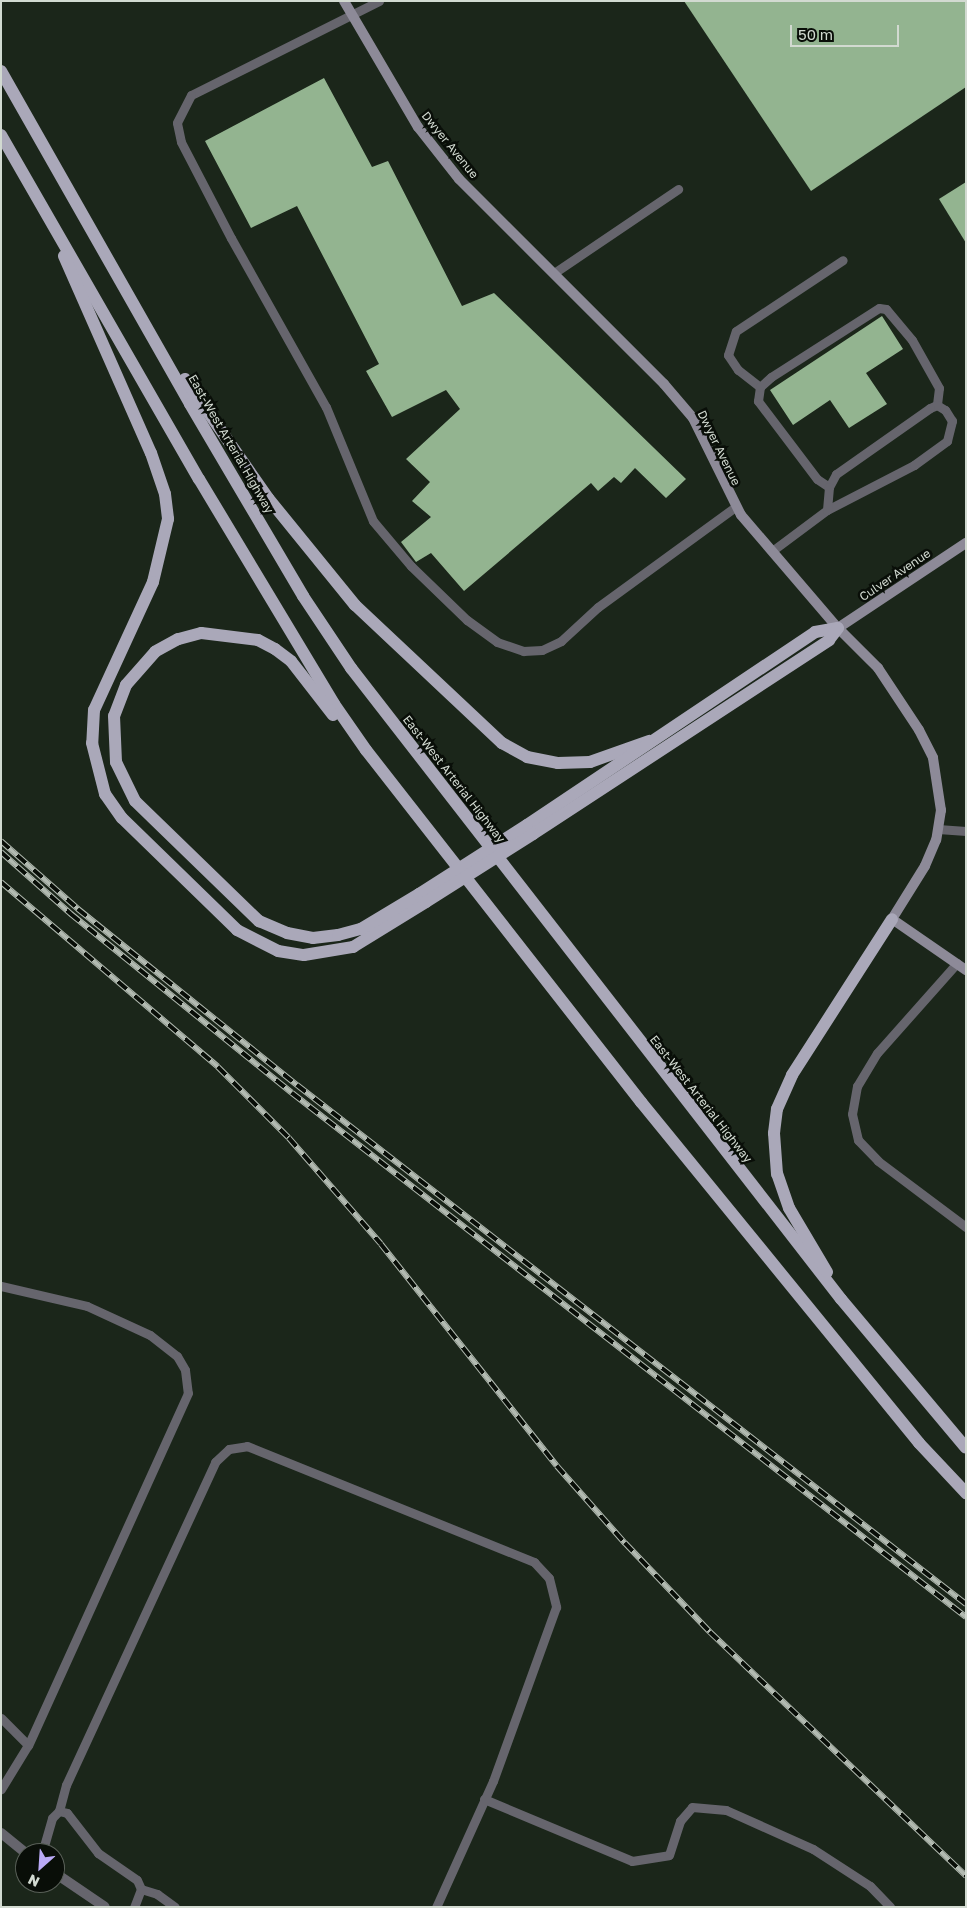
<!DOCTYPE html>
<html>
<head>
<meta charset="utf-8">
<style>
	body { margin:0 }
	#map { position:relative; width:967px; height:1908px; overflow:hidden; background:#1b261a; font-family:"Golos Text",sans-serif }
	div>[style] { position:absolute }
	.building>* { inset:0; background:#93b490 }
	.lane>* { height:9px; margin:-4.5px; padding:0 4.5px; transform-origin:4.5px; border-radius:4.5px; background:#66656d }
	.street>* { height:10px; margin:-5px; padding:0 5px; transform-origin:5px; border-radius:5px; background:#66656d }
	.secondary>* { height:10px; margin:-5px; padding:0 5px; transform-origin:5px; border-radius:5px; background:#8d8a98 }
	.primary>* { height:12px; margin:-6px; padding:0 6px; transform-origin:6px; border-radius:6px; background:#aaa8b9 }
	.rail>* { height:5.5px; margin-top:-2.75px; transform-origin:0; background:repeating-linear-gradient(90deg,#090e08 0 11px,#b2bab1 0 22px); box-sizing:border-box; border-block:1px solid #b2bab1 }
	.primary-bridge>* { height:12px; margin:-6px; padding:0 6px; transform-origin:6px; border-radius:6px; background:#aaa8b9 }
	span { translate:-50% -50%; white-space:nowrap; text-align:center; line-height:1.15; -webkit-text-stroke:5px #090e08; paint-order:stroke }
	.street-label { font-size:12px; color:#d2dad1 }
	.frame { position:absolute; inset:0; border:2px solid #d2dad1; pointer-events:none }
	.north { position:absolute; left:15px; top:1843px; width:50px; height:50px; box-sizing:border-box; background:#090e08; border:1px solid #596058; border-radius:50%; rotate:206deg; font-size:14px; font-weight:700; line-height:20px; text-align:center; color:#d2dad1 }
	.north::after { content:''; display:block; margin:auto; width:18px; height:22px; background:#baaaf6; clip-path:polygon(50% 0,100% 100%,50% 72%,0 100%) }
	.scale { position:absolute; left:790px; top:25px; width:109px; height:22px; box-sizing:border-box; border:2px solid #d2dad1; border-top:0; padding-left:6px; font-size:15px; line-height:18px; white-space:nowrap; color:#d2dad1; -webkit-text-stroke:4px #090e08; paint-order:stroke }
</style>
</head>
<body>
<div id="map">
	<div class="building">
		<div style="clip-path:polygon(684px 1px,966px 1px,966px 87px,811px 191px)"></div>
		<div style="clip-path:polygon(324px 78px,372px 167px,388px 161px,462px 306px,494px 293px,686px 479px,666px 498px,635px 468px,621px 483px,614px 477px,598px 491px,591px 483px,464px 591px,431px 553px,416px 562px,401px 542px,431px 517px,412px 501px,430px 482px,406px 459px,460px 409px,446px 390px,392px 417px,366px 371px,379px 364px,297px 206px,251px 228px,205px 141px)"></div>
		<div style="clip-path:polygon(966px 182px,966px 243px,939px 199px)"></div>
		<div style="clip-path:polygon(882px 316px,903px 349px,866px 373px,887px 404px,849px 428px,830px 400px,793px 425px,770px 390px)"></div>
	</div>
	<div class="lane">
		<div style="left:379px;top:1px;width:210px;rotate:153.4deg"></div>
		<div style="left:191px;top:95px;width:31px;rotate:117deg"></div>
		<div style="left:177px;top:123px;width:19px;rotate:78deg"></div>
		<div style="left:181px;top:142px;width:108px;rotate:62.5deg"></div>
		<div style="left:231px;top:238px;width:194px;rotate:60.7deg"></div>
		<div style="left:326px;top:407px;width:123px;rotate:67.6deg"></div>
		<div style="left:373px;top:521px;width:59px;rotate:49.8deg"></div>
		<div style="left:411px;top:566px;width:78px;rotate:44deg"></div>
		<div style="left:467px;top:620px;width:37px;rotate:36deg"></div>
		<div style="left:497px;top:642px;width:28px;rotate:19deg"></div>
		<div style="left:523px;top:651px;width:19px;rotate:-3deg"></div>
		<div style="left:542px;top:650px;width:21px;rotate:-25deg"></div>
		<div style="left:561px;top:641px;width:50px;rotate:-42.6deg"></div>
		<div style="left:598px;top:607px;width:170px;rotate:-36.1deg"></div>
		<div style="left:554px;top:273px;width:150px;rotate:-34.1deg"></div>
		<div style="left:760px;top:387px;width:28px;rotate:-142deg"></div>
		<div style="left:738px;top:370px;width:18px;rotate:-124deg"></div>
		<div style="left:728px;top:355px;width:25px;rotate:-72deg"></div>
		<div style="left:736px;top:331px;width:128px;rotate:-33.6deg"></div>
		<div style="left:829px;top:487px;width:14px;rotate:-146deg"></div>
		<div style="left:817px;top:479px;width:98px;rotate:-127.1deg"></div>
		<div style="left:758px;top:401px;width:14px;rotate:-82deg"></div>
		<div style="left:760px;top:387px;width:15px;rotate:-42deg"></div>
		<div style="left:771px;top:377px;width:128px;rotate:-32.6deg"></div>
		<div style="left:879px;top:308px;width:7px;rotate:8deg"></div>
		<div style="left:886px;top:309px;width:40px;rotate:50deg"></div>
		<div style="left:912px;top:340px;width:55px;rotate:60.6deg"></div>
		<div style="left:939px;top:388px;width:17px;rotate:97deg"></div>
		<div style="left:772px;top:551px;width:69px;rotate:-36.7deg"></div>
		<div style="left:827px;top:510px;width:98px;rotate:-27.3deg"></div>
		<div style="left:914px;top:465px;width:41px;rotate:-36deg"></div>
		<div style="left:947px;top:441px;width:21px;rotate:-76deg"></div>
		<div style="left:952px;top:421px;width:13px;rotate:-122deg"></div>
		<div style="left:945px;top:410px;width:9px;rotate:-148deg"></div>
		<div style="left:937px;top:405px;width:8px;rotate:157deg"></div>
		<div style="left:930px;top:408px;width:115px;rotate:144.9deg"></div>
		<div style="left:836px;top:474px;width:15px;rotate:118deg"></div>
		<div style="left:829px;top:487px;width:23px;rotate:95deg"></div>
		<div style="left:938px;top:829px;width:28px;rotate:4deg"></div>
		<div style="left:957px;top:963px;width:120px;rotate:131.6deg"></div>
		<div style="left:877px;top:1053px;width:39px;rotate:121deg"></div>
		<div style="left:857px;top:1086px;width:28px;rotate:100deg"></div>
		<div style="left:852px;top:1114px;width:27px;rotate:77deg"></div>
		<div style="left:858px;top:1140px;width:29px;rotate:46deg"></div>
		<div style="left:878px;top:1161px;width:110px;rotate:36.9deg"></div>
		<div style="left:1px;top:1286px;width:88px;rotate:13.1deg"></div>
		<div style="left:87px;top:1306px;width:69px;rotate:24.7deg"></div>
		<div style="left:150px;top:1335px;width:34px;rotate:38deg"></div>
		<div style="left:177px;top:1356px;width:16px;rotate:60deg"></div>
		<div style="left:185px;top:1370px;width:23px;rotate:83deg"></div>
		<div style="left:188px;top:1393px;width:387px;rotate:114.4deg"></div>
		<div style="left:28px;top:1745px;width:52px;rotate:121.5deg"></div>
		<div style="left:1px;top:1718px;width:38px;rotate:45deg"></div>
		<div style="left:484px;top:1799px;width:160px;rotate:22.7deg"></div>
		<div style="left:632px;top:1861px;width:37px;rotate:-9deg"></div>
		<div style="left:669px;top:1855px;width:36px;rotate:-72deg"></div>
		<div style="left:680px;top:1821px;width:18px;rotate:-49deg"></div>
		<div style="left:692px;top:1807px;width:34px;rotate:5deg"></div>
		<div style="left:726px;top:1810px;width:95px;rotate:24.1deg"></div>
		<div style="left:813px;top:1849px;width:68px;rotate:33deg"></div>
		<div style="left:870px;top:1886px;width:29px;rotate:46deg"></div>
		<div style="left:59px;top:1811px;width:27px;rotate:-75deg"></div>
		<div style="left:66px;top:1785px;width:356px;rotate:-65.2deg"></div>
		<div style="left:215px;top:1462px;width:19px;rotate:-43deg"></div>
		<div style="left:229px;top:1449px;width:18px;rotate:-9deg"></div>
		<div style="left:247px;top:1446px;width:310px;rotate:22deg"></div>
		<div style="left:534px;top:1562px;width:22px;rotate:47deg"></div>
		<div style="left:549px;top:1578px;width:30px;rotate:76deg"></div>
		<div style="left:556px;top:1607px;width:185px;rotate:109.9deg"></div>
		<div style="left:493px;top:1781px;width:138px;rotate:114.3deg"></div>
		<div style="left:42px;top:1853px;width:36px;rotate:-74deg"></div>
		<div style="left:52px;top:1818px;width:10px;rotate:-45deg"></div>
		<div style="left:59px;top:1811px;width:8px;rotate:14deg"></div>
		<div style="left:67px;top:1813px;width:51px;rotate:52.2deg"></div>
		<div style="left:98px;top:1853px;width:47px;rotate:34.7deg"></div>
		<div style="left:137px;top:1880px;width:10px;rotate:66deg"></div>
		<div style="left:141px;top:1889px;width:19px;rotate:111deg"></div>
		<div style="left:141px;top:1889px;width:17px;rotate:17deg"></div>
		<div style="left:157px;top:1894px;width:22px;rotate:36deg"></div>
	</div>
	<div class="street">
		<div style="left:1px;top:1833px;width:32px;rotate:39deg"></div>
		<div style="left:55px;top:1873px;width:60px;rotate:34.2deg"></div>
	</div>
	<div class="secondary">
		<div style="left:344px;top:1px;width:146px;rotate:59.6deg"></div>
		<div style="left:418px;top:127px;width:66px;rotate:51.7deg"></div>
		<div style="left:459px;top:179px;width:290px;rotate:45deg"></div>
		<div style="left:664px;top:384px;width:45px;rotate:49.5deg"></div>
		<div style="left:693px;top:418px;width:108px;rotate:63.7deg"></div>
		<div style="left:741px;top:515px;width:149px;rotate:49.4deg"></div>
		<div style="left:838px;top:628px;width:57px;rotate:45deg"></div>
		<div style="left:878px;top:668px;width:74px;rotate:56.5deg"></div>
		<div style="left:919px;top:730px;width:31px;rotate:63deg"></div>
		<div style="left:933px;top:758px;width:53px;rotate:81.3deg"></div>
		<div style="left:941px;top:810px;width:30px;rotate:99deg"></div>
		<div style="left:936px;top:840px;width:28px;rotate:113deg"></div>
		<div style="left:925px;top:866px;width:62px;rotate:121.9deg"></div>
		<div style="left:892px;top:919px;width:90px;rotate:34.6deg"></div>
		<div style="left:838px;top:628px;width:154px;rotate:-33.6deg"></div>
	</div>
	<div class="primary">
		<div style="left:1px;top:71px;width:383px;rotate:60.4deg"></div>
		<div style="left:190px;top:404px;width:223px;rotate:59.5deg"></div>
		<div style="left:303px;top:596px;width:87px;rotate:56.3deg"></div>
		<div style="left:351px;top:668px;width:799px;rotate:52.17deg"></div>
		<div style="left:841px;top:1299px;width:194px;rotate:50deg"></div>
		<div style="left:1px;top:135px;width:397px;rotate:60.1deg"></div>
		<div style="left:199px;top:479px;width:262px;rotate:59deg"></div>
		<div style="left:334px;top:704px;width:56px;rotate:55.2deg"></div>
		<div style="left:366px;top:750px;width:447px;rotate:52deg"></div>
		<div style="left:641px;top:1102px;width:440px;rotate:50.8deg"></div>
		<div style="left:919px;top:1443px;width:69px;rotate:46.8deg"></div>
		<div style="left:64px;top:256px;width:215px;rotate:66.2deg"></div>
		<div style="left:151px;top:453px;width:43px;rotate:71.1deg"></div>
		<div style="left:165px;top:494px;width:25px;rotate:83deg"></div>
		<div style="left:168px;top:519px;width:65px;rotate:103.4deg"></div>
		<div style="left:153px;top:582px;width:141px;rotate:114.7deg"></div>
		<div style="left:94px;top:710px;width:33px;rotate:93deg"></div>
		<div style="left:92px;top:743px;width:53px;rotate:75.7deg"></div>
		<div style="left:105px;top:794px;width:29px;rotate:55deg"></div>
		<div style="left:122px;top:818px;width:161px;rotate:44.2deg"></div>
		<div style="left:237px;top:930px;width:46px;rotate:27.1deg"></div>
		<div style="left:278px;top:951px;width:26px;rotate:9deg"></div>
		<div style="left:304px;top:955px;width:50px;rotate:-9.3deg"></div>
		<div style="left:353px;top:947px;width:86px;rotate:-31.7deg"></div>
		<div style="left:185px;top:379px;width:145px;rotate:55.1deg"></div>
		<div style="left:268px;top:498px;width:138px;rotate:50.9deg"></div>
		<div style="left:355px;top:605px;width:202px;rotate:43.2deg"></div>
		<div style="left:502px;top:743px;width:29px;rotate:29deg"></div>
		<div style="left:527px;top:757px;width:32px;rotate:11deg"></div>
		<div style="left:558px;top:763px;width:32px;rotate:-2deg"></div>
		<div style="left:590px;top:762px;width:63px;rotate:-19.6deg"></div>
		<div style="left:333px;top:715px;width:68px;rotate:-127.9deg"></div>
		<div style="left:291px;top:661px;width:20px;rotate:-143deg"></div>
		<div style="left:275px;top:649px;width:19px;rotate:-152deg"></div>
		<div style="left:258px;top:640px;width:57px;rotate:-173deg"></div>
		<div style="left:201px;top:633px;width:24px;rotate:165deg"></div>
		<div style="left:178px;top:639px;width:26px;rotate:151deg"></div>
		<div style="left:155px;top:652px;width:44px;rotate:131.3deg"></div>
		<div style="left:126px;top:685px;width:33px;rotate:111deg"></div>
		<div style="left:114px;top:716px;width:46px;rotate:87.5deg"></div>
		<div style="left:116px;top:762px;width:43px;rotate:64deg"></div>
		<div style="left:135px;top:801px;width:173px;rotate:44.1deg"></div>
		<div style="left:259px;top:921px;width:30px;rotate:23deg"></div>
		<div style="left:287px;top:933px;width:26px;rotate:11deg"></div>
		<div style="left:313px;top:938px;width:25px;rotate:-7deg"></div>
		<div style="left:338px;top:935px;width:24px;rotate:-15deg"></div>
		<div style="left:361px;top:929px;width:68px;rotate:-31.1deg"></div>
		<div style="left:527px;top:825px;width:347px;rotate:-33.8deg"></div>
		<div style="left:815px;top:632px;width:23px;rotate:-10deg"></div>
		<div style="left:533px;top:834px;width:354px;rotate:-33.2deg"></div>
		<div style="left:829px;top:640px;width:15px;rotate:-53deg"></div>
		<div style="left:827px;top:1272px;width:74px;rotate:-120.7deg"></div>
		<div style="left:789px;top:1208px;width:36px;rotate:-109deg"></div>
		<div style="left:777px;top:1174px;width:41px;rotate:-94.2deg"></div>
		<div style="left:774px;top:1133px;width:24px;rotate:-83deg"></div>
		<div style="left:777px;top:1109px;width:37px;rotate:-66deg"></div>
		<div style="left:792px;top:1075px;width:185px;rotate:-57.3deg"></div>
	</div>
	<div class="rail">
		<div style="left:1px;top:841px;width:103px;rotate:41.4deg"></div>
		<div style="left:78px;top:909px;width:281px;rotate:38.8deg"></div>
		<div style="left:297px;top:1085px;width:847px;rotate:37.8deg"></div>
		<div style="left:1px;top:852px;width:94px;rotate:41.5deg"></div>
		<div style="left:71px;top:914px;width:284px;rotate:39deg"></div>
		<div style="left:292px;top:1093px;width:854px;rotate:37.86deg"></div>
		<div style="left:1px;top:882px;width:285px;rotate:40.4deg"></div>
		<div style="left:218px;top:1067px;width:100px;rotate:45deg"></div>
		<div style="left:289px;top:1138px;width:140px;rotate:49deg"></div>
		<div style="left:381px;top:1244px;width:283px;rotate:51.6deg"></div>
		<div style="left:557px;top:1466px;width:103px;rotate:48.6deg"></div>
		<div style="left:625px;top:1543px;width:123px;rotate:46.3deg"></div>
		<div style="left:710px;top:1632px;width:354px;rotate:43.6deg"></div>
	</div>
	<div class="primary-bridge">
		<div style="left:419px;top:894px;width:128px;rotate:-32.6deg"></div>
		<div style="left:426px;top:902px;width:127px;rotate:-32.4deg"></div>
	</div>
	<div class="street-label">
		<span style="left:450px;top:145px;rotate:51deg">Dwyer Avenue</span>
		<span style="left:231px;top:444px;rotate:60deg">East-West Arterial Highway</span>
		<span style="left:719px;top:448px;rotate:64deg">Dwyer Avenue</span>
		<span style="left:895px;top:575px;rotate:-34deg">Culver Avenue</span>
		<span style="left:454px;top:779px;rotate:52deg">East-West Arterial Highway</span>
		<span style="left:701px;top:1099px;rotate:52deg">East-West Arterial Highway</span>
	</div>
	<div class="frame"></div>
	<div class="north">N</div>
	<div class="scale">50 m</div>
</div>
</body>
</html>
